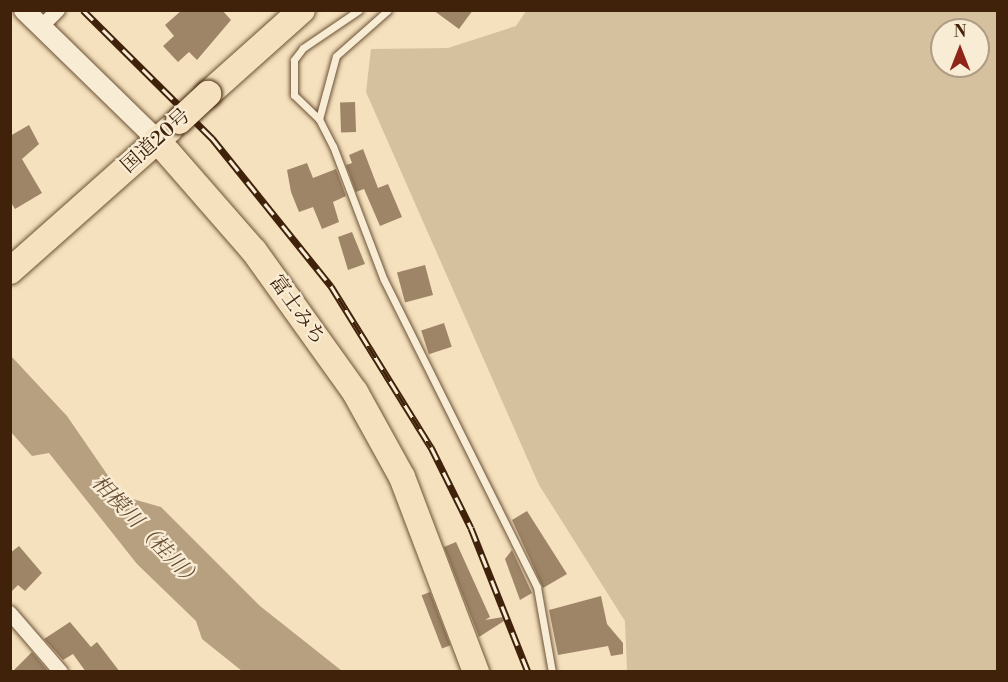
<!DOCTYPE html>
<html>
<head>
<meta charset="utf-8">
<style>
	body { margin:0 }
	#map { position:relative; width:1008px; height:682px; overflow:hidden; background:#f5e1be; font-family:"Libre Bodoni","Noto Serif JP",serif }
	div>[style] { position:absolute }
	.green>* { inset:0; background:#d6c19f }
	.water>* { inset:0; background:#b7a080 }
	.building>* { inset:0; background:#9e8567; transform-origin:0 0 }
	.roads { filter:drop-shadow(0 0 2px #6c5236) drop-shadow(0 0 2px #6c5236) }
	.lane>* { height:7px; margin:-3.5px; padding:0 3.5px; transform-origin:3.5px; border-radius:3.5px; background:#f8ecd5 }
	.street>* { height:14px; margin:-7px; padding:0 7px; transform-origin:7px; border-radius:7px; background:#f8ecd5 }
	.secondary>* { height:20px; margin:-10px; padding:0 10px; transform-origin:10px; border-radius:10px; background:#f8ecd5 }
	.highway>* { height:26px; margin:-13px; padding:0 13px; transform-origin:13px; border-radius:13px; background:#f5e1be }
	.rail>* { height:7px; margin-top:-3.5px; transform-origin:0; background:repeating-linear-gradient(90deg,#f8ecd5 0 14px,#3f2209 0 28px); box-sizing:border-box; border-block:2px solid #3f2209 }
	.bridges { filter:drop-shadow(0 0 2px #3f2209) drop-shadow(0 0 2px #3f2209) }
	.highway-bridge>* { height:26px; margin:-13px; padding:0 13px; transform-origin:13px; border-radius:13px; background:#f5e1be }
	span { translate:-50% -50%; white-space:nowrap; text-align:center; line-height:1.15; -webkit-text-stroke:4.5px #f8ecd5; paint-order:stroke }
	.street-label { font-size:20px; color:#3f2209 }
	.water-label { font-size:21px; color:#694e33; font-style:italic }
	.frame { position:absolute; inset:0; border:12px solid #3f2209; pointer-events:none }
	.north { position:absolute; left:930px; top:18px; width:60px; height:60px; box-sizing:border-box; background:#f8ecd5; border:2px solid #ae9b83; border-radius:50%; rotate:0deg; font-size:16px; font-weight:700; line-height:24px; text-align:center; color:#3f2209 }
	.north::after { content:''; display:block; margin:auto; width:21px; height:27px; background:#8f2418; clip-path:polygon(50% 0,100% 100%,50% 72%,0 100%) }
</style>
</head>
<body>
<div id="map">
	<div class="green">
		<div style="clip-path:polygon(evenodd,526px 11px,997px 11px,997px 671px,627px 671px,625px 621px,539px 485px,366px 92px,371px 49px,448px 48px,516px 26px,526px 11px,942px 30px,978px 30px,978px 66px,942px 66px,942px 30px)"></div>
	</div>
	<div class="water">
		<div style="clip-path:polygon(11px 356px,67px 416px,122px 496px,161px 507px,260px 606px,342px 671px,242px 671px,202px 639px,196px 621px,137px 564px,49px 453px,32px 456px,11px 432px)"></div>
	</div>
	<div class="building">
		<div style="clip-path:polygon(182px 10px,222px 10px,231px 20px,197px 60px,189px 52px,178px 62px,163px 46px,174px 36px,165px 25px)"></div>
		<div style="clip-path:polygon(433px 10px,473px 10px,459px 29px)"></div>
		<div style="left:355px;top:102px;width:30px;height:15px;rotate:88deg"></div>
		<div style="clip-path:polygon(29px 125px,39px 144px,22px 159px,42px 193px,15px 209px,10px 201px,10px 136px)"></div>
		<div style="clip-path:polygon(363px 149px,378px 188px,388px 184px,402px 217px,380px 226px,364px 189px,356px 192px,346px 165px,352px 163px,349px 155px)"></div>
		<div style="clip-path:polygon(307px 163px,313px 178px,336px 169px,346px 196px,333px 202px,339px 222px,322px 229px,313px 207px,299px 212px,291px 192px,287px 170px)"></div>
		<div style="clip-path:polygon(352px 232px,365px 264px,348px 270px,338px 237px)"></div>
		<div style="left:425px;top:265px;width:31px;height:29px;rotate:75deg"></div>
		<div style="left:444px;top:323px;width:25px;height:24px;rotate:72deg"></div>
		<div style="clip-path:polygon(527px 511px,567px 574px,543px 588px,512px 520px)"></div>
		<div style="clip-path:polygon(456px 542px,490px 617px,485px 620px,503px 617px,504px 621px,479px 637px,444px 547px)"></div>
		<div style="clip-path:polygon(19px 546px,42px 573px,25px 591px,18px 585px,10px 593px,10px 553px)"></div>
		<div style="clip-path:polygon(512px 550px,532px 593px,520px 600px,505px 559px)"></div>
		<div style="left:430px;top:592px;width:57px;height:9px;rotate:69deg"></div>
		<div style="clip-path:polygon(601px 596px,607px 624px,623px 643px,623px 654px,611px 656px,608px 646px,558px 655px,549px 610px)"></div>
		<div style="clip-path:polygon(70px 622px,91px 647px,97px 642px,120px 672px,86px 672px,73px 654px,63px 660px,44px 639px)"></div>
		<div style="clip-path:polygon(32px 652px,48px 671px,12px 672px)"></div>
	</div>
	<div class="roads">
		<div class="lane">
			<div style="left:359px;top:10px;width:68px;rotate:145.8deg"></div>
			<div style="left:303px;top:48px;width:15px;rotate:127deg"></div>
			<div style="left:294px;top:60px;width:35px;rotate:90deg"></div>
			<div style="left:294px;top:95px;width:35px;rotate:44deg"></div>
			<div style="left:319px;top:119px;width:30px;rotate:63deg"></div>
			<div style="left:333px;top:146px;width:143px;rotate:69.2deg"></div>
			<div style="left:384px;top:280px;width:343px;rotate:63.5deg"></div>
			<div style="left:537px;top:587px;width:86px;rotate:80deg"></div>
			<div style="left:319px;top:119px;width:65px;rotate:-74.9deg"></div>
			<div style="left:336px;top:56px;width:69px;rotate:-41.5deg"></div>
		</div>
		<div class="street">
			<div style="left:41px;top:27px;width:24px;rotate:-45deg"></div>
			<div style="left:10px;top:613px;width:78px;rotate:49.2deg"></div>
		</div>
		<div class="secondary">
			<div style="left:24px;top:10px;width:186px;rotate:44.3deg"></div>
		</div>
		<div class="highway">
			<div style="left:208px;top:94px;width:126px;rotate:-41.8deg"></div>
			<div style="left:157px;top:140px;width:147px;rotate:48.9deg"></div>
			<div style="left:254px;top:251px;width:173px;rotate:54.4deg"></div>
			<div style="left:355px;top:392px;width:97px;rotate:61.1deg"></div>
			<div style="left:402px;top:477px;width:209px;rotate:69.2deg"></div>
			<div style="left:10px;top:271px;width:214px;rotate:-41.6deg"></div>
		</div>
	</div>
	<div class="rail">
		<div style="left:83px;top:10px;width:182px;rotate:44.8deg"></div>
		<div style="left:212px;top:138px;width:190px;rotate:51.2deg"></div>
		<div style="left:331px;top:286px;width:190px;rotate:58.2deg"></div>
		<div style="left:431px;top:447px;width:90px;rotate:63.7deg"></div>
		<div style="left:471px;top:528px;width:155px;rotate:68.4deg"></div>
	</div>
	<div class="bridges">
		<div class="highway-bridge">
			<div style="left:179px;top:121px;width:40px;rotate:-43deg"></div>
		</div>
	</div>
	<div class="street-label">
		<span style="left:156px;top:141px;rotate:-42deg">国道20号</span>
		<span style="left:297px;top:310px;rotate:54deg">富士みち</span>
	</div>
	<div class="water-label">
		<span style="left:146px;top:532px;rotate:46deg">相模川（桂川）</span>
	</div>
	<div class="frame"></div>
	<div class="north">N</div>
</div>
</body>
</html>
